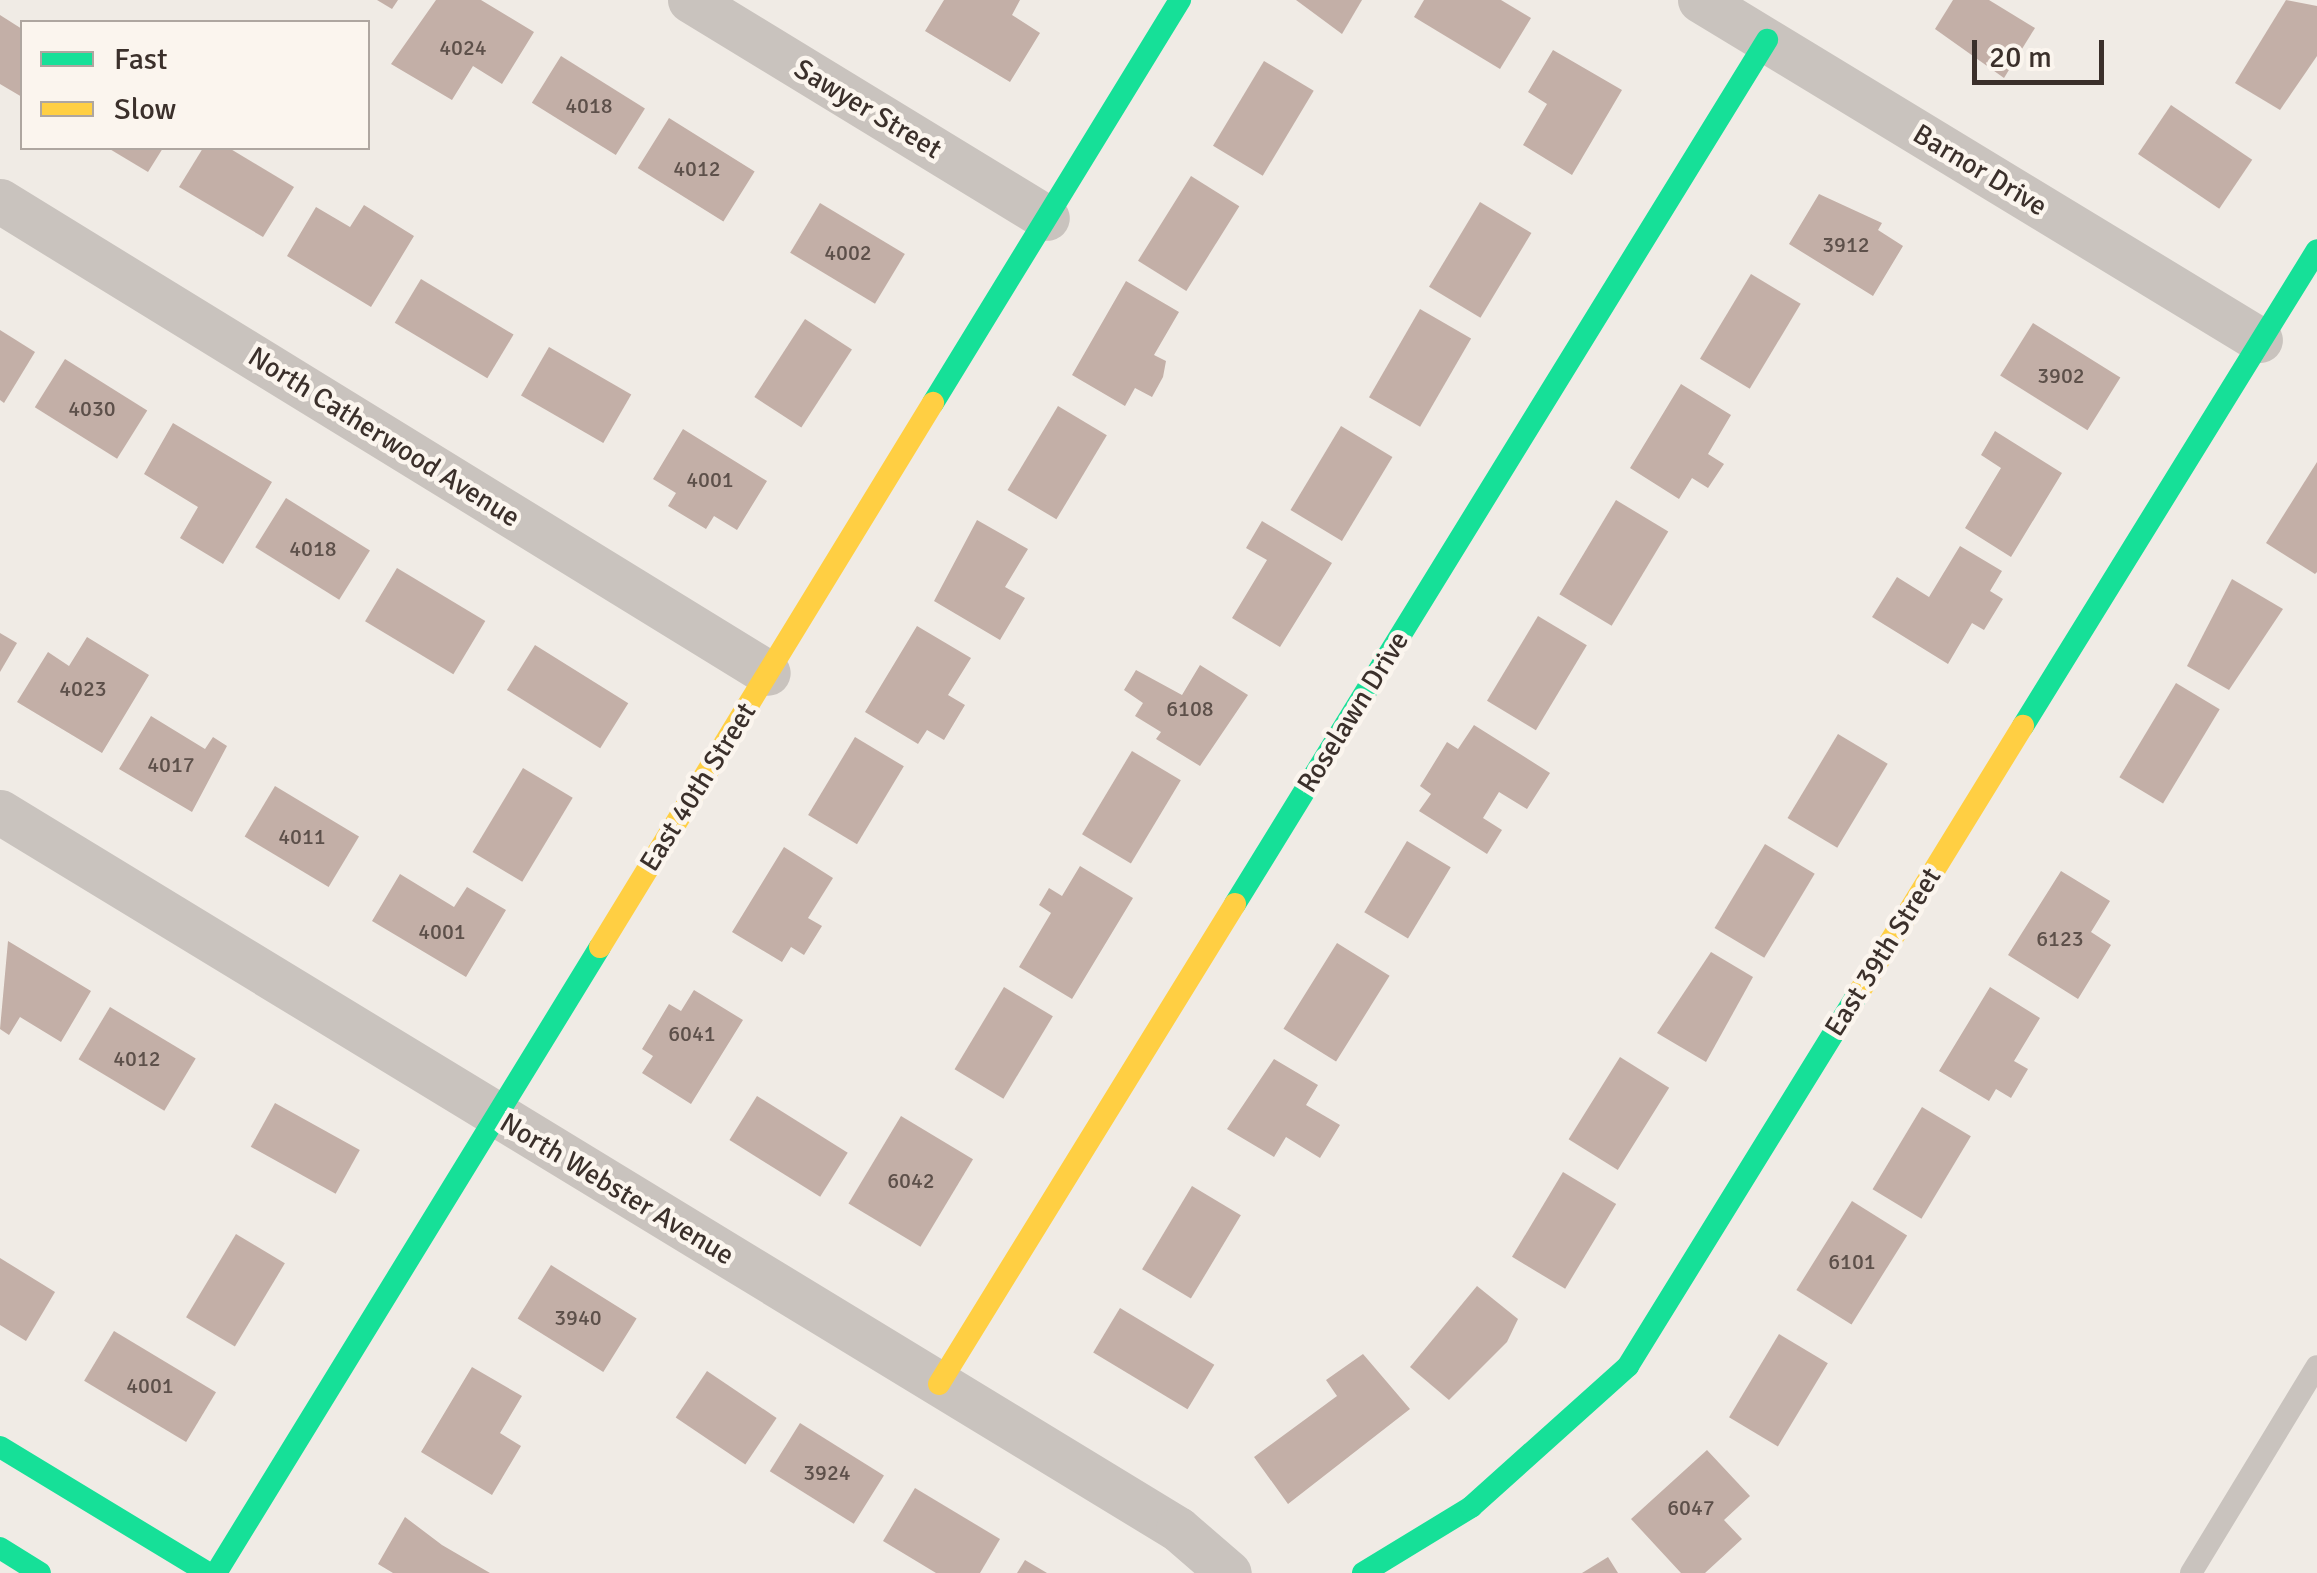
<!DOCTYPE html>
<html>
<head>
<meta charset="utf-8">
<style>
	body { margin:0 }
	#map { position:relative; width:2317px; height:1573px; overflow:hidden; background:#f0ebe5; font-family:Signika,sans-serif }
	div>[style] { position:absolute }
	.building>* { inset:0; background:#c3afa7; transform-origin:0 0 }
	.lane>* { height:22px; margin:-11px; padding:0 11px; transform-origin:11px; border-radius:11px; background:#c9c3be }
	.street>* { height:45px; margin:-22.5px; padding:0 22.5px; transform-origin:22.5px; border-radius:22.5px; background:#c9c3be }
	.fast>* { height:22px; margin:-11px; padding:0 11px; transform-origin:11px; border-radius:11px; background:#16e098 }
	.slow>* { height:22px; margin:-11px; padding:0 11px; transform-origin:11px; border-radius:11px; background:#ffcf43 }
	span { translate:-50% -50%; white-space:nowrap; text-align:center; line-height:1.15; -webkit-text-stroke:9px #fbf5ee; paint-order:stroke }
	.number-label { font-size:22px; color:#5d504a }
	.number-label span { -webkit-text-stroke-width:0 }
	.street-label { font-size:28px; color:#3b302b }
	.legend { position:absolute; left:20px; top:20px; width:350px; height:130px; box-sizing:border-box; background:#fbf5ee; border:2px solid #aea6a0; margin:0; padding:12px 18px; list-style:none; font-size:30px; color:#3b302b }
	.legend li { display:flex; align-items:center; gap:20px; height:50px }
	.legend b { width:50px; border:2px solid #aea6a0 }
	.scale { position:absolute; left:1972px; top:40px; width:132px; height:45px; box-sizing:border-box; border:5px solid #3b302b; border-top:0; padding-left:12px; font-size:30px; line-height:35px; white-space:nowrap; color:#3b302b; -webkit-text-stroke:8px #fbf5ee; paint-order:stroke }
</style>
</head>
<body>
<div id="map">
	<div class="building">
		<div style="clip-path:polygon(377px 0,398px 0,392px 9px)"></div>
		<div style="clip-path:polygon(436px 0,481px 0,534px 32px,502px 84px,473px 66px,452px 100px,391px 64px)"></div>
		<div style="clip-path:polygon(944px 0,1020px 0,1012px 15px,1040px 33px,1010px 82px,925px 31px)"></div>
		<div style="clip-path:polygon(1296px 0,1362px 0,1342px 34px)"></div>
		<div style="clip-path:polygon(1424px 0,1501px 0,1531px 18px,1500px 69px,1414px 17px)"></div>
		<div style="clip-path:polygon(1953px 0,1989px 0,2035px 28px,2004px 78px,1935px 29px)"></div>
		<div style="clip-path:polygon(2286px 0,2317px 6px,2317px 56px,2280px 110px,2235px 83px)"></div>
		<div style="clip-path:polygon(0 15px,22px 29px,22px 97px,0 84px)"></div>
		<div style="clip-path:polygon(1553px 50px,1622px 90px,1572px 175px,1523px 145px,1547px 104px,1528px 92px)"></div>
		<div style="left:561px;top:56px;width:99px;height:55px;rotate:32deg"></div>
		<div style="left:1264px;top:61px;width:58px;height:99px;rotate:31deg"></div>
		<div style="left:2171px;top:105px;width:98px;height:59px;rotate:34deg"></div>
		<div style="left:669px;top:118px;width:101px;height:59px;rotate:32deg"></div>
		<div style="clip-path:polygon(108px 148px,163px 148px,148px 172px)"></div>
		<div style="clip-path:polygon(203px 148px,229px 148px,294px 187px,263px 237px,179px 187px)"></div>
		<div style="left:1191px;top:176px;width:57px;height:100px;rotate:32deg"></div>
		<div style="clip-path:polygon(1819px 194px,1882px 223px,1878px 230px,1903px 246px,1873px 296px,1789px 244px)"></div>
		<div style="left:1480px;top:202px;width:60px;height:99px;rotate:31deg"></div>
		<div style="left:820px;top:203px;width:99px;height:58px;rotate:31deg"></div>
		<div style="clip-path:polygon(364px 205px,414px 236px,371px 307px,287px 256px,316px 207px,350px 227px)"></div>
		<div style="left:1751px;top:274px;width:58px;height:99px;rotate:31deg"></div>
		<div style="left:421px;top:279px;width:108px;height:51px;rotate:31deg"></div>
		<div style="clip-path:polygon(1126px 281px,1179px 312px,1154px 355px,1166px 361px,1163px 377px,1152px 397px,1135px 388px,1125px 406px,1072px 375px)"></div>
		<div style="left:1420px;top:309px;width:59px;height:102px;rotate:30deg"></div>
		<div style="left:805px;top:319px;width:56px;height:93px;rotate:33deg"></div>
		<div style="left:2033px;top:323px;width:103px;height:62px;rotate:32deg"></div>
		<div style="clip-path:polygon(0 330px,35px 352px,4px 403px,0 400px)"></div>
		<div style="left:549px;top:347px;width:95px;height:56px;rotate:30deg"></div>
		<div style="left:65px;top:359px;width:97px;height:57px;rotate:32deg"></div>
		<div style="clip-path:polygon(1681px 384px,1731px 415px,1708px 454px,1724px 464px,1708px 488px,1692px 478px,1679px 499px,1630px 468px)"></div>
		<div style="left:1058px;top:406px;width:57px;height:98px;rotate:31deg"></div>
		<div style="clip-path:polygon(173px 423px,272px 482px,223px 564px,180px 538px,198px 507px,144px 474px)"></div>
		<div style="left:1341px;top:426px;width:60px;height:98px;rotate:31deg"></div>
		<div style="clip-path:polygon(683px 429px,767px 481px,737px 530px,714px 516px,706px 529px,668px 506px,676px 493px,653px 479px)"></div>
		<div style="clip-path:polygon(1995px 431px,2062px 473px,2011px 557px,1965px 528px,2001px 468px,1981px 455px)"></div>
		<div style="clip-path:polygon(2317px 462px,2317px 572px,2315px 574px,2266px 543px)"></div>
		<div style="left:286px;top:498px;width:99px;height:58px;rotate:32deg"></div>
		<div style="left:1616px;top:500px;width:61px;height:110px;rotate:31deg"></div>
		<div style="clip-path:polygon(977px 520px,1028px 549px,1005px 587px,1025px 598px,1000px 640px,934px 601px)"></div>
		<div style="clip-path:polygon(1262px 521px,1332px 563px,1280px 647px,1232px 618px,1267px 560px,1246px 548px)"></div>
		<div style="clip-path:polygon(1960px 546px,2002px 571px,1990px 591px,2003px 599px,1984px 630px,1972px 623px,1948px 664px,1872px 617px,1897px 577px,1929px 597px)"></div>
		<div style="left:397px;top:568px;width:103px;height:62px;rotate:31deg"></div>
		<div style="clip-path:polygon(2232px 579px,2283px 609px,2229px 690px,2187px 666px)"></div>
		<div style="left:1538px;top:616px;width:57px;height:99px;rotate:31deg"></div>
		<div style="clip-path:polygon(917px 626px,971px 658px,948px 695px,965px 705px,944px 740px,927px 730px,918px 744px,865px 712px)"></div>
		<div style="clip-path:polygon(0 633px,17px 643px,0 672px)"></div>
		<div style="clip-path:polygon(87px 637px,149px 675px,102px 753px,17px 702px,48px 652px,69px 666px)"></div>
		<div style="left:535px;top:645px;width:110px;height:53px;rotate:32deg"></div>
		<div style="clip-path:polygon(1200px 665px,1248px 695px,1200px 766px,1156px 739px,1161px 732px,1135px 716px,1143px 703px,1124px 690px,1136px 670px,1182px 695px)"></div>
		<div style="left:2176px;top:683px;width:51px;height:110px;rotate:31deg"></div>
		<div style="clip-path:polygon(151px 716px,205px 749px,213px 737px,227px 746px,192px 812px,119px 769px)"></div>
		<div style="clip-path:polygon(1474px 725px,1550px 773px,1527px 809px,1499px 792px,1483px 818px,1502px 830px,1487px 854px,1419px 811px,1431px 794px,1420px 786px,1447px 742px,1458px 749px)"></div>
		<div style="left:1838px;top:734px;width:58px;height:98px;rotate:31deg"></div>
		<div style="left:855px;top:737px;width:57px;height:91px;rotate:31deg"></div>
		<div style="left:1132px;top:751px;width:57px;height:97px;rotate:31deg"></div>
		<div style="left:523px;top:768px;width:58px;height:98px;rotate:31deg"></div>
		<div style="left:275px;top:786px;width:98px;height:59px;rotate:31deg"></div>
		<div style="left:1407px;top:841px;width:51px;height:83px;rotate:31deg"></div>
		<div style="left:1765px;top:844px;width:58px;height:98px;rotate:31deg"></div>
		<div style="clip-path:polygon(784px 847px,833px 878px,808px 918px,822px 926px,804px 955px,791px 947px,782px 962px,732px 932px)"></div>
		<div style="clip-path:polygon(1080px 866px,1133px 898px,1072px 999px,1019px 967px,1051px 913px,1039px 905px,1049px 888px,1062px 896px)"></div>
		<div style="clip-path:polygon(2061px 871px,2110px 901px,2091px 932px,2111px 945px,2078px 999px,2008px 955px)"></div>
		<div style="clip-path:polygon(400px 874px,454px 907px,467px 887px,506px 910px,466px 977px,372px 921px)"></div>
		<div style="clip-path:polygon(8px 941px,91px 991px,61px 1042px,20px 1017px,9px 1035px,0 1029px)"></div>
		<div style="left:1337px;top:943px;width:62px;height:101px;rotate:32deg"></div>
		<div style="clip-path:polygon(1711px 952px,1753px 977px,1706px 1062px,1657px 1033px)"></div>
		<div style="left:1004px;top:987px;width:57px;height:96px;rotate:31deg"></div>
		<div style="clip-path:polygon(1990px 987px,2040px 1018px,2014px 1061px,2028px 1069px,2011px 1098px,1996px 1089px,1989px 1101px,1939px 1071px)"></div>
		<div style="clip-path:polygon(694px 990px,743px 1020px,691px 1104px,642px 1073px,653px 1056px,642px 1049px,669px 1004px,681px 1011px)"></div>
		<div style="left:110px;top:1007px;width:100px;height:61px;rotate:31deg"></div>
		<div style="left:1620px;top:1057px;width:58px;height:97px;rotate:32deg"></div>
		<div style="clip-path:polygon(1274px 1059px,1318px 1085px,1306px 1105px,1340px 1125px,1320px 1158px,1286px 1137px,1274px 1157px,1227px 1129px)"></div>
		<div style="left:757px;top:1096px;width:107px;height:52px;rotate:32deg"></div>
		<div style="left:275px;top:1103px;width:97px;height:50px;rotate:29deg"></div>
		<div style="left:1922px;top:1107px;width:57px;height:96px;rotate:31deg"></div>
		<div style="left:901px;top:1116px;width:84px;height:102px;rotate:31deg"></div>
		<div style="left:1563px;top:1172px;width:62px;height:99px;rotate:31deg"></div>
		<div style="left:1192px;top:1186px;width:57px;height:97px;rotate:31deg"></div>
		<div style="left:1852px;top:1201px;width:65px;height:105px;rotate:32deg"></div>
		<div style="left:236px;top:1234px;width:57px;height:97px;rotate:31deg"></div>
		<div style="clip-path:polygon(0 1258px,55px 1292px,26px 1341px,0 1325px)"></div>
		<div style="left:551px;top:1265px;width:101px;height:63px;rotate:32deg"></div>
		<div style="clip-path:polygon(1477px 1286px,1518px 1319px,1507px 1342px,1449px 1400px,1410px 1367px)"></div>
		<div style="left:1120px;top:1308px;width:110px;height:52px;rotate:31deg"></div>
		<div style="left:114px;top:1331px;width:119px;height:58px;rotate:31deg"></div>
		<div style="left:1779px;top:1334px;width:57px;height:97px;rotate:31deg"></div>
		<div style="clip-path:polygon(1363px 1354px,1410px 1409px,1288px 1504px,1254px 1457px,1337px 1396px,1326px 1380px)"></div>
		<div style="clip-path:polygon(472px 1367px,522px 1396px,500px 1433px,521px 1446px,492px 1495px,421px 1452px)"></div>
		<div style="left:707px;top:1371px;width:84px;height:56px;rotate:34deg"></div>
		<div style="left:800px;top:1423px;width:99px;height:57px;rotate:32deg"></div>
		<div style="clip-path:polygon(1707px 1450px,1750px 1496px,1724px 1520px,1742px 1539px,1705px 1573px,1681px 1573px,1631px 1519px)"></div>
		<div style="clip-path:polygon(915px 1488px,1000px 1539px,980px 1573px,936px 1573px,883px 1541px)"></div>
		<div style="clip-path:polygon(405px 1517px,442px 1545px,490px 1573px,393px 1573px,378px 1564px)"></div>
		<div style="clip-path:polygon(1608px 1557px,1618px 1573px,1582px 1573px)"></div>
		<div style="clip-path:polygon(1025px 1560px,1047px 1573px,1017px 1573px)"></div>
	</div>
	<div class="lane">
		<div style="left:2191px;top:1573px;width:242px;rotate:-58.7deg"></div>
	</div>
	<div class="street">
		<div style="left:690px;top:0;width:418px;rotate:31.4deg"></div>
		<div style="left:1700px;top:0;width:655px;rotate:31.26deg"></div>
		<div style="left:0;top:201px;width:901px;rotate:31.57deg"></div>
		<div style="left:0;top:812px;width:1379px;rotate:31.33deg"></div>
		<div style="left:1178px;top:1529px;width:67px;rotate:40.8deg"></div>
	</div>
	<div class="fast">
		<div style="left:933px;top:403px;width:473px;rotate:-58.5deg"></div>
		<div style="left:2023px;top:726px;width:559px;rotate:-58.3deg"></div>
		<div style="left:1235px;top:904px;width:1015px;rotate:-58.38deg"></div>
		<div style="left:0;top:1447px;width:243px;rotate:31.2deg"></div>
		<div style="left:0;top:1548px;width:47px;rotate:32deg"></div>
		<div style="left:216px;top:1573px;width:734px;rotate:-58.47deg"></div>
		<div style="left:1363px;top:1573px;width:127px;rotate:-31.4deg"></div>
		<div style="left:1471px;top:1507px;width:211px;rotate:-41.9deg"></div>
		<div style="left:1628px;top:1366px;width:437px;rotate:-58.3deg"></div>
	</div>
	<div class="slow">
		<div style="left:600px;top:947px;width:638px;rotate:-58.53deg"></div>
		<div style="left:1858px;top:994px;width:315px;rotate:-58.4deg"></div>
		<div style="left:939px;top:1384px;width:564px;rotate:-58.34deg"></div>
	</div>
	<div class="number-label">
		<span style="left:463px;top:48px">4024</span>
		<span style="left:589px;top:106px">4018</span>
		<span style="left:697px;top:169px">4012</span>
		<span style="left:1846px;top:245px">3912</span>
		<span style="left:848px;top:253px">4002</span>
		<span style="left:2061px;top:376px">3902</span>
		<span style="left:92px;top:409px">4030</span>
		<span style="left:710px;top:480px">4001</span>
		<span style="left:313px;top:549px">4018</span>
		<span style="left:83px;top:689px">4023</span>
		<span style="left:1190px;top:709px">6108</span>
		<span style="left:171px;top:765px">4017</span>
		<span style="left:302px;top:837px">4011</span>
		<span style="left:442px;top:932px">4001</span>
		<span style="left:2060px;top:939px">6123</span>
		<span style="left:692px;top:1034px">6041</span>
		<span style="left:137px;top:1059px">4012</span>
		<span style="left:911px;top:1181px">6042</span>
		<span style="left:1852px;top:1262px">6101</span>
		<span style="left:578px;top:1318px">3940</span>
		<span style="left:150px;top:1386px">4001</span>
		<span style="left:827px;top:1473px">3924</span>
		<span style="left:1691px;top:1508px">6047</span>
	</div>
	<div class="street-label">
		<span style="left:868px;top:109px;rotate:31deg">Sawyer Street</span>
		<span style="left:1980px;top:170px;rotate:31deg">Barnor Drive</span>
		<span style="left:384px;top:437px;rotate:32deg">North Catherwood Avenue</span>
		<span style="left:1353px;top:712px;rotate:-58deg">Roselawn Drive</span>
		<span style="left:698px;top:787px;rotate:-58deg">East 40th Street</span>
		<span style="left:1883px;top:952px;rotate:-58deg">East 39th Street</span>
		<span style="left:617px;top:1189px;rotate:31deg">North Webster Avenue</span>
	</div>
	<ul class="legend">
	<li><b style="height:12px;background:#16e098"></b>Fast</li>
	<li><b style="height:12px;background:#ffcf43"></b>Slow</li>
	</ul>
	<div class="scale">20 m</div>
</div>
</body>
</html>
